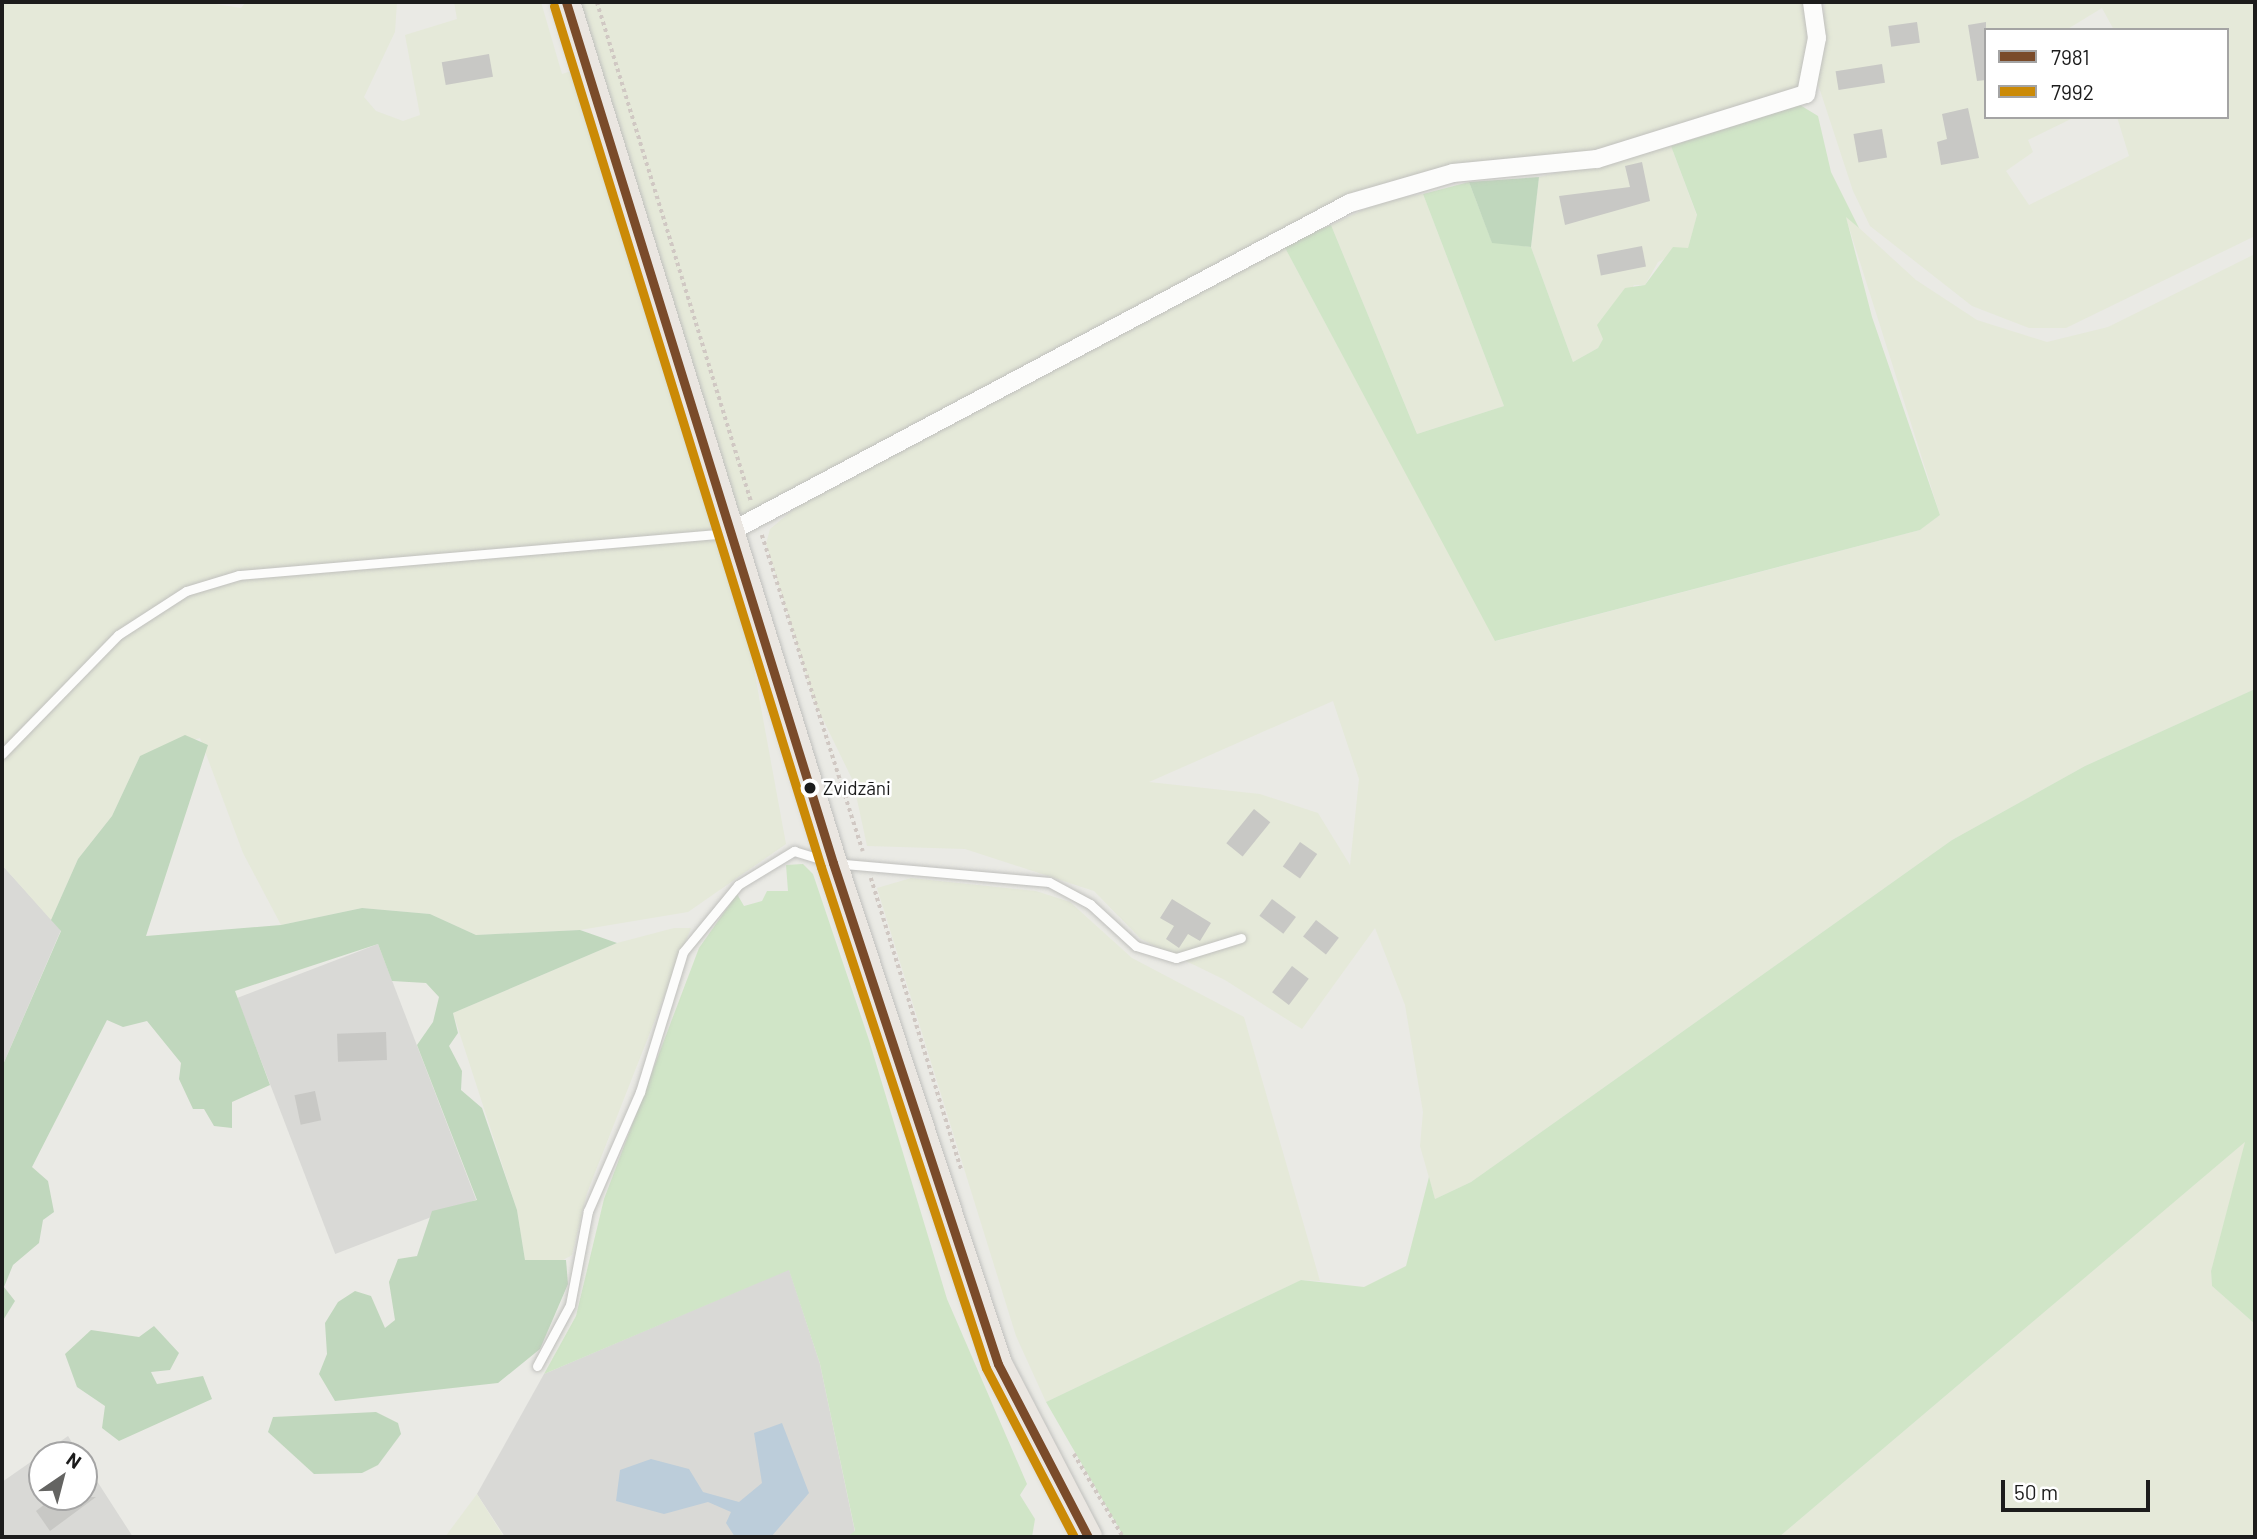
<!DOCTYPE html>
<html>
<head>
<meta charset="utf-8">
<style>
	body { margin:0 }
	#map { position:relative; width:2257px; height:1539px; overflow:hidden; background:#eaeae5; font-family:Barlow,sans-serif }
	div>[style] { position:absolute }
	.residential>* { inset:0; background:#d9d9d6; transform-origin:0 0 }
	.farmland>* { inset:0; background:#e5e9d9 }
	.grass>* { inset:0; background:#d0e5c7 }
	.forest>* { inset:0; background:#c0d7bd }
	.water>* { inset:0; background:#bccdda }
	.building>* { inset:0; background:#c8c8c5; transform-origin:0 0 }
	.path>* { height:3.5px; margin-top:-1.75px; transform-origin:0; background:repeating-linear-gradient(90deg,#d0c8c3 0 3.5px,transparent 0 7px) }
	.roads { filter:drop-shadow(0 0 2px #c0c0bd) drop-shadow(0 0 2px #c0c0bd) }
	.service>* { height:9px; margin:-4.5px; padding:0 4.5px; transform-origin:4.5px; border-radius:4.5px; background:#fcfcfb }
	.minor>* { height:18px; margin:-9px; padding:0 9px; transform-origin:9px; border-radius:9px; background:#fcfcfb }
	.trunk>* { height:28px; margin:-14px; padding:0 14px; transform-origin:14px; border-radius:14px; background:#eae6e1 }
	.bus-1>* { height:9px; margin:-4.5px; padding:0 4.5px; transform-origin:4.5px; border-radius:4.5px; background:#7a4b2a }
	.bus-2>* { height:9px; margin:-4.5px; padding:0 4.5px; transform-origin:4.5px; border-radius:4.5px; background:#cb8a06 }
	.dots>* { width:19px; height:19px; translate:-50% -50%; box-sizing:border-box; border:4px solid #fff; border-radius:50% }
	span { translate:-50% -50%; white-space:nowrap; text-align:center; line-height:1.15; -webkit-text-stroke:5px #fff; paint-order:stroke }
	.bus-label { font-size:19px; color:#1c1c1c }
	.left { translate:0 -50%; text-align:left }
	.frame { position:absolute; inset:0; border:4px solid #1c1c1c; pointer-events:none }
	.legend { position:absolute; left:1984px; top:28px; width:245px; height:91px; box-sizing:border-box; background:#fff; border:2px solid #a4a4a4; margin:0; padding:9px 12px; list-style:none; font-size:21px; color:#1c1c1c }
	.legend li { display:flex; align-items:center; gap:14px; height:35px }
	.legend b { width:35px; border:2px solid #a4a4a4 }
	.north { position:absolute; left:28px; top:1441px; width:70px; height:70px; box-sizing:border-box; background:#fff; border:2px solid #a4a4a4; border-radius:50%; rotate:35deg; font-size:19px; font-weight:700; line-height:28px; text-align:center; color:#1c1c1c }
	.north::after { content:''; display:block; margin:auto; width:24px; height:32px; background:#646462; clip-path:polygon(50% 0,100% 100%,50% 72%,0 100%) }
	.scale { position:absolute; left:2001px; top:1480px; width:149px; height:32px; box-sizing:border-box; border:4px solid #1c1c1c; border-top:0; padding-left:9px; font-size:21px; line-height:24px; white-space:nowrap; color:#1c1c1c; -webkit-text-stroke:5px #fff; paint-order:stroke }
</style>
</head>
<body>
<div id="map">
	<div class="residential">
		<div style="clip-path:polygon(2px 865px,61px 930px,2px 1067px)"></div>
		<div style="left:378px;top:944px;width:274px;height:151px;rotate:69deg"></div>
		<div style="clip-path:polygon(789px 1269px,820px 1364px,855px 1532px,847px 1537px,505px 1537px,477px 1494px,544px 1374px)"></div>
		<div style="clip-path:polygon(68px 1436px,80px 1455px,42px 1455px,42px 1497px,84px 1497px,84px 1461px,133px 1537px,2px 1537px,2px 1482px)"></div>
	</div>
	<div class="farmland">
		<div style="clip-path:polygon(2px 2px,203px 2px,241px 8px,246px 2px,397px 2px,395px 32px,364px 97px,376px 111px,403px 121px,420px 115px,405px 35px,457px 19px,454px 2px,541px 2px,562px 74px,586px 66px,566px 2px,1812px 2px,1806px 94px,1597px 159px,1453px 173px,1350px 203px,729px 533px,786px 844px,688px 912px,580px 930px,476px 935px,430px 914px,362px 908px,281px 925px,243px 853px,200px 738px,140px 756px,112px 816px,78px 859px,51px 920px,2px 865px)"></div>
		<div style="clip-path:polygon(evenodd,1825px 2px,2255px 2px,2255px 236px,2066px 328px,2029px 328px,1972px 306px,1870px 226px,1853px 191px,1817px 81px,1825px 2px,2102px 8px,2114px 30px,2227px 30px,2227px 117px,2117px 117px,2129px 156px,2029px 205px,2006px 171px,2033px 152px,2028px 140px,2075px 117px,1986px 117px,1986px 30px,2066px 30px,2102px 8px)"></div>
		<div style="clip-path:polygon(1671px 146px,1697px 216px,1688px 248px,1658px 262px,1645px 285px,1634px 285px,1598px 348px,1573px 362px,1531px 247px,1539px 177px)"></div>
		<div style="clip-path:polygon(1423px 194px,1504px 406px,1417px 434px,1331px 225px,1382px 201px)"></div>
		<div style="clip-path:polygon(evenodd,1845px 215px,1916px 280px,1977px 320px,2047px 342px,2108px 327px,2255px 254px,2255px 689px,2085px 766px,1952px 840px,1471px 1182px,1435px 1199px,1420px 1146px,1423px 1112px,1405px 1005px,1375px 928px,1302px 1029px,1225px 980px,1141px 939px,1094px 891px,965px 849px,867px 846px,853px 781px,815px 703px,766px 544px,770px 529px,801px 503px,1283px 244px,1496px 641px,1920px 530px,1940px 515px,1845px 215px,1333px 701px,1359px 779px,1350px 865px,1318px 813px,1260px 794px,1149px 782px,1333px 701px)"></div>
		<div style="clip-path:polygon(911px 878px,1036px 891px,1070px 902px,1132px 958px,1244px 1017px,1320px 1281px,1301px 1280px,1046px 1402px,1016px 1336px,877px 888px)"></div>
		<div style="clip-path:polygon(674px 928px,691px 928px,587px 1193px,572px 1255px,556px 1264px,525px 1260px,517px 1210px,453px 1013px,617px 943px)"></div>
		<div style="clip-path:polygon(2246px 1141px,2211px 1271px,2212px 1286px,2255px 1324px,2255px 1537px,1779px 1537px)"></div>
		<div style="clip-path:polygon(477px 1494px,504px 1537px,445px 1537px)"></div>
	</div>
	<div class="grass">
		<div style="clip-path:polygon(1800px 105px,1818px 116px,1831px 172px,1859px 228px,1846px 217px,1872px 317px,1940px 515px,1920px 530px,1495px 641px,1283px 244px,1331px 225px,1417px 434px,1504px 406px,1423px 194px,1469px 182px,1492px 242px,1531px 247px,1573px 362px,1598px 348px,1603px 339px,1597px 325px,1625px 288px,1645px 285px,1673px 247px,1688px 248px,1697px 215px,1671px 146px)"></div>
		<div style="clip-path:polygon(2255px 689px,2255px 1324px,2212px 1286px,2211px 1271px,2245px 1142px,1779px 1537px,1124px 1537px,1046px 1402px,1301px 1280px,1364px 1287px,1406px 1266px,1429px 1177px,1435px 1199px,1471px 1182px,1952px 840px,2085px 766px)"></div>
		<div style="clip-path:polygon(803px 864px,813px 874px,869px 1040px,947px 1299px,1027px 1484px,1020px 1495px,1035px 1519px,1032px 1537px,847px 1537px,855px 1531px,820px 1364px,789px 1270px,544px 1374px,576px 1316px,604px 1199px,699px 948px,737px 894px,744px 906px,762px 901px,767px 891px,788px 891px,786px 865px)"></div>
	</div>
	<div class="forest">
		<div style="clip-path:polygon(1539px 177px,1531px 247px,1492px 243px,1469px 182px)"></div>
		<div style="clip-path:polygon(185px 735px,208px 745px,146px 936px,281px 925px,362px 908px,430px 914px,476px 935px,580px 930px,617px 943px,453px 1013px,458px 1033px,449px 1046px,462px 1071px,461px 1090px,482px 1108px,517px 1210px,525px 1260px,566px 1260px,568px 1284px,540px 1349px,498px 1383px,335px 1401px,319px 1374px,327px 1354px,325px 1323px,338px 1302px,355px 1291px,371px 1296px,385px 1328px,395px 1320px,389px 1282px,398px 1259px,417px 1256px,432px 1211px,477px 1200px,417px 1045px,433px 1022px,439px 997px,426px 983px,392px 981px,378px 944px,235px 991px,270px 1085px,232px 1102px,232px 1128px,214px 1126px,204px 1109px,193px 1109px,179px 1079px,181px 1063px,147px 1021px,123px 1027px,107px 1020px,32px 1167px,48px 1181px,54px 1212px,43px 1220px,39px 1243px,13px 1265px,4px 1287px,15px 1301px,2px 1322px,2px 1067px,61px 931px,51px 920px,78px 859px,112px 816px,140px 756px)"></div>
		<div style="clip-path:polygon(154px 1326px,179px 1353px,170px 1370px,151px 1372px,157px 1384px,203px 1376px,212px 1399px,119px 1441px,102px 1428px,105px 1406px,77px 1387px,65px 1354px,91px 1330px,139px 1337px)"></div>
		<div style="clip-path:polygon(376px 1412px,398px 1423px,401px 1434px,378px 1465px,362px 1473px,314px 1474px,268px 1432px,273px 1417px)"></div>
	</div>
	<div class="water">
		<div style="clip-path:polygon(782px 1423px,809px 1493px,771px 1537px,735px 1537px,726px 1523px,731px 1512px,708px 1502px,664px 1514px,616px 1501px,620px 1470px,651px 1459px,689px 1469px,703px 1492px,739px 1502px,762px 1483px,754px 1433px)"></div>
	</div>
	<div class="building">
		<div style="left:1917px;top:22px;width:21px;height:29px;rotate:82deg"></div>
		<div style="clip-path:polygon(1986px 22px,1986px 80px,1977px 81px,1968px 25px)"></div>
		<div style="left:489px;top:54px;width:23px;height:48px;rotate:80deg"></div>
		<div style="left:1882px;top:64px;width:19px;height:47px;rotate:81deg"></div>
		<div style="clip-path:polygon(1968px 108px,1979px 158px,1941px 165px,1937px 142px,1947px 139px,1942px 114px)"></div>
		<div style="left:1882px;top:129px;width:29px;height:29px;rotate:80deg"></div>
		<div style="clip-path:polygon(1642px 162px,1650px 201px,1565px 225px,1559px 196px,1630px 187px,1625px 166px)"></div>
		<div style="left:1642px;top:246px;width:21px;height:46px;rotate:79deg"></div>
		<div style="left:1254px;top:809px;width:21px;height:44px;rotate:39deg"></div>
		<div style="left:1300px;top:842px;width:21px;height:30px;rotate:35deg"></div>
		<div style="clip-path:polygon(1172px 899px,1211px 923px,1200px 941px,1188px 934px,1179px 948px,1166px 939px,1174px 926px,1160px 918px)"></div>
		<div style="left:1272px;top:899px;width:30px;height:21px;rotate:37deg"></div>
		<div style="left:1316px;top:920px;width:29px;height:21px;rotate:38deg"></div>
		<div style="left:1292px;top:966px;width:21px;height:33px;rotate:37deg"></div>
		<div style="left:386px;top:1032px;width:28px;height:49px;rotate:88deg"></div>
		<div style="left:315px;top:1091px;width:30px;height:21px;rotate:78deg"></div>
		<div style="clip-path:polygon(54px 1497px,96px 1497px,50px 1531px,36px 1511px)"></div>
	</div>
	<div class="path">
		<div style="left:597px;top:2px;width:522px;rotate:72.85deg"></div>
		<div style="left:762px;top:535px;width:332px;rotate:72.3deg"></div>
		<div style="left:871px;top:878px;width:305px;rotate:72.8deg"></div>
		<div style="left:1074px;top:1454px;width:96px;rotate:59.4deg"></div>
	</div>
	<div class="roads">
		<div class="service">
			<div style="left:2px;top:754px;width:166px;rotate:-45.7deg"></div>
			<div style="left:118px;top:635px;width:81px;rotate:-32.9deg"></div>
			<div style="left:186px;top:591px;width:55px;rotate:-16.8deg"></div>
			<div style="left:239px;top:575px;width:490px;rotate:-4.9deg"></div>
			<div style="left:537px;top:1366px;width:69px;rotate:-61.6deg"></div>
			<div style="left:570px;top:1305px;width:96px;rotate:-79.2deg"></div>
			<div style="left:588px;top:1211px;width:130px;rotate:-66.4deg"></div>
			<div style="left:640px;top:1092px;width:146px;rotate:-72.9deg"></div>
			<div style="left:683px;top:952px;width:87px;rotate:-50.6deg"></div>
			<div style="left:738px;top:885px;width:66px;rotate:-31.3deg"></div>
			<div style="left:794px;top:851px;width:41px;rotate:17.1deg"></div>
			<div style="left:833px;top:863px;width:217px;rotate:5deg"></div>
			<div style="left:1049px;top:882px;width:47px;rotate:28.2deg"></div>
			<div style="left:1090px;top:904px;width:62px;rotate:42.4deg"></div>
			<div style="left:1136px;top:946px;width:42px;rotate:16.7deg"></div>
			<div style="left:1176px;top:958px;width:68px;rotate:-17.1deg"></div>
		</div>
		<div class="minor">
			<div style="left:728px;top:533px;width:704px;rotate:-27.95deg"></div>
			<div style="left:1350px;top:203px;width:107px;rotate:-16.2deg"></div>
			<div style="left:1453px;top:173px;width:145px;rotate:-5.6deg"></div>
			<div style="left:1597px;top:159px;width:219px;rotate:-17.3deg"></div>
			<div style="left:1806px;top:94px;width:57px;rotate:-78.9deg"></div>
			<div style="left:1817px;top:38px;width:36px;rotate:-98deg"></div>
		</div>
		<div class="trunk">
			<div style="left:566px;top:2px;width:901px;rotate:72.77deg"></div>
			<div style="left:833px;top:863px;width:527px;rotate:71.77deg"></div>
			<div style="left:998px;top:1364px;width:195px;rotate:62.5deg"></div>
		</div>
	</div>
	<div class="bus-1">
		<div style="left:566px;top:2px;width:901px;rotate:72.77deg"></div>
		<div style="left:833px;top:863px;width:527px;rotate:71.77deg"></div>
		<div style="left:998px;top:1364px;width:195px;rotate:62.5deg"></div>
	</div>
	<div class="bus-2">
		<div style="left:554px;top:6px;width:901px;rotate:72.77deg"></div>
		<div style="left:821px;top:867px;width:527px;rotate:71.77deg"></div>
		<div style="left:986px;top:1368px;width:191px;rotate:62.5deg"></div>
	</div>
	<div class="dots">
		<div style="left:810px;top:788px;background:#1c1c1c"></div>
	</div>
	<div class="bus-label">
		<span class="left" style="left:823px;top:788px">Zvidzāni</span>
	</div>
	<div class="frame"></div>
	<ul class="legend">
	<li><b style="height:9px;background:#7a4b2a"></b>7981</li>
	<li><b style="height:9px;background:#cb8a06"></b>7992</li>
	</ul>
	<div class="north">N</div>
	<div class="scale">50 m</div>
</div>
</body>
</html>
